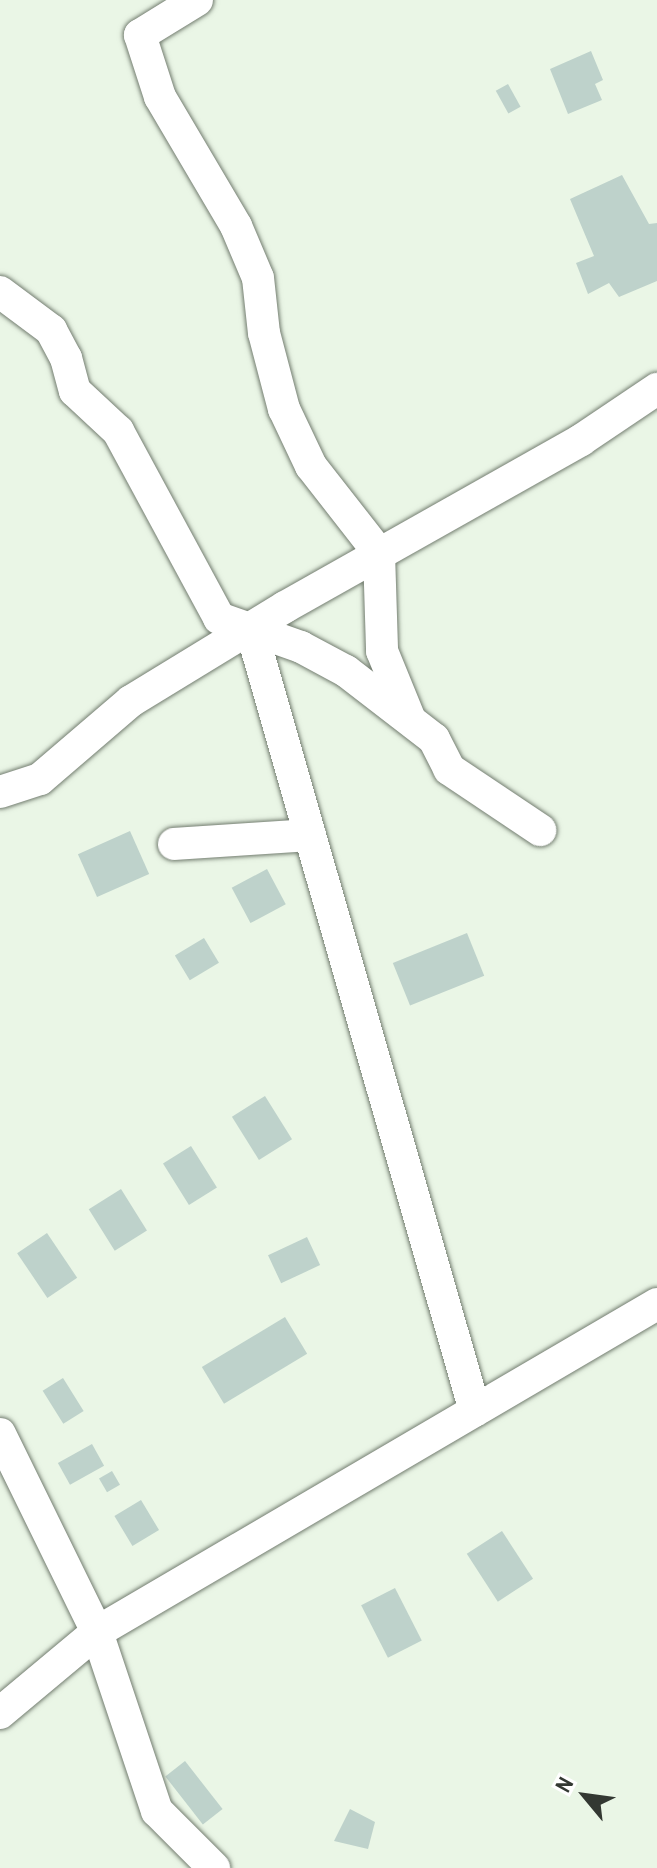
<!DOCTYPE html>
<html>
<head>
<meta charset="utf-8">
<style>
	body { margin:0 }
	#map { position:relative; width:657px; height:1868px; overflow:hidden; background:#eaf6e6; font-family:"Archivo Narrow",sans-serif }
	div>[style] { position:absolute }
	.building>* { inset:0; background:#bed2cb; transform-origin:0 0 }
	.roads { filter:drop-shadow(0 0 2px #737d70) drop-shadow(0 0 2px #737d70) }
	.street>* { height:32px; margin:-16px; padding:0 16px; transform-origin:16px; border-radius:16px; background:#fff }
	span { translate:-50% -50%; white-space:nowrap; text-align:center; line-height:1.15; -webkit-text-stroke:8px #fff; paint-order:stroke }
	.north { position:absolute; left:545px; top:1756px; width:80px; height:80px; -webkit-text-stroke:6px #fff; paint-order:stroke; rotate:299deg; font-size:22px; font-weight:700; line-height:32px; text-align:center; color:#333832 }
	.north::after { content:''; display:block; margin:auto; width:28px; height:36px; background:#333832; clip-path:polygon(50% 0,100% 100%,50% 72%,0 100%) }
</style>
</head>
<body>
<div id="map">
	<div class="building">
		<div style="clip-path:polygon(591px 51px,603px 80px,595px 84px,602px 100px,568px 114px,550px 69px)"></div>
		<div style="left:508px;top:84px;width:26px;height:14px;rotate:61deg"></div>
		<div style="clip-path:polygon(622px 175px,649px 224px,657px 223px,657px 281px,619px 297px,609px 283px,588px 294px,576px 263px,594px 256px,570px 199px)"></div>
		<div style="left:130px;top:831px;width:47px;height:57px;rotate:66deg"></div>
		<div style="left:267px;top:869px;width:40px;height:40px;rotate:62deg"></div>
		<div style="left:467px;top:933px;width:46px;height:80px;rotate:68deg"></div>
		<div style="left:204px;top:938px;width:29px;height:34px;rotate:59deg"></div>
		<div style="left:265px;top:1096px;width:51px;height:39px;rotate:58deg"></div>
		<div style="left:191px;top:1146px;width:49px;height:33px;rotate:58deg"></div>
		<div style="left:121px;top:1189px;width:49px;height:38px;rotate:58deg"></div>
		<div style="left:47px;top:1233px;width:54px;height:36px;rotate:56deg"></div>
		<div style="left:307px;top:1237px;width:31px;height:43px;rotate:65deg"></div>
		<div style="left:285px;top:1317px;width:43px;height:97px;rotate:59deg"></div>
		<div style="left:63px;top:1378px;width:39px;height:24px;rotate:58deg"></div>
		<div style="left:92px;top:1444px;width:25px;height:39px;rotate:61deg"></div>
		<div style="left:112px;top:1471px;width:16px;height:15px;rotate:60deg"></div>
		<div style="left:141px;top:1500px;width:35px;height:31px;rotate:59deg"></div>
		<div style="left:502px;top:1531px;width:57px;height:42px;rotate:57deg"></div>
		<div style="left:395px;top:1588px;width:59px;height:38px;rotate:63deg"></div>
		<div style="left:185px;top:1761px;width:61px;height:25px;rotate:52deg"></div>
		<div style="clip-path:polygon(350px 1809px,375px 1822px,368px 1849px,334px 1841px)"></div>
	</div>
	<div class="roads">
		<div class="street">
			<div style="left:197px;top:0;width:67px;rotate:148.4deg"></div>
			<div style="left:140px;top:35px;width:65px;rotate:72.1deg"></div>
			<div style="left:160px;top:97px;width:150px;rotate:59.5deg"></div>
			<div style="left:236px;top:226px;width:56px;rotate:67.1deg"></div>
			<div style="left:258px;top:278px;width:55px;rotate:83.8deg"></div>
			<div style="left:264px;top:333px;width:79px;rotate:75.3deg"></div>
			<div style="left:284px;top:409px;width:63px;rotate:64.7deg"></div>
			<div style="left:311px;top:466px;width:110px;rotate:52deg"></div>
			<div style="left:379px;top:553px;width:98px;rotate:88.2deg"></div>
			<div style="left:382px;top:651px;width:71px;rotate:67.8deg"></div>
			<div style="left:0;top:292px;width:64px;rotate:36.7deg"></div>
			<div style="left:51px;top:330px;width:32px;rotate:62deg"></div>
			<div style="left:66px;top:358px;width:34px;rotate:75deg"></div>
			<div style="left:75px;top:391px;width:59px;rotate:42.9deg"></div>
			<div style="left:118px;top:431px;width:213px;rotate:61.6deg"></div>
			<div style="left:219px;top:618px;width:87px;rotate:19.5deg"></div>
			<div style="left:301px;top:647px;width:51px;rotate:28.1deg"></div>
			<div style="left:346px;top:671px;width:111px;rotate:37.7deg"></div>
			<div style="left:434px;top:739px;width:34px;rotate:63deg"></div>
			<div style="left:449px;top:769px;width:110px;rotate:33.8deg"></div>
			<div style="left:251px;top:629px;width:813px;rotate:74.02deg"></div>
			<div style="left:0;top:792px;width:42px;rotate:-18deg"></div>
			<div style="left:40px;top:779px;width:120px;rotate:-40.6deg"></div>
			<div style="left:131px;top:701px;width:180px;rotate:-31.4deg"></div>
			<div style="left:285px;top:607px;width:340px;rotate:-29.4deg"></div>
			<div style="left:581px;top:440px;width:92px;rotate:-33.9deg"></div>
			<div style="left:174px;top:844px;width:136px;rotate:-3.8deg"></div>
			<div style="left:0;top:1434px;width:220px;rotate:63.9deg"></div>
			<div style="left:97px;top:1632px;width:649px;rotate:-30.36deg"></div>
			<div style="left:0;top:1713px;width:126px;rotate:-39.9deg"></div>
			<div style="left:97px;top:1632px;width:189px;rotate:71.5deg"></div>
			<div style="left:157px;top:1811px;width:81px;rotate:45deg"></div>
		</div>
	</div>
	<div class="north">N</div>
</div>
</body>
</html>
